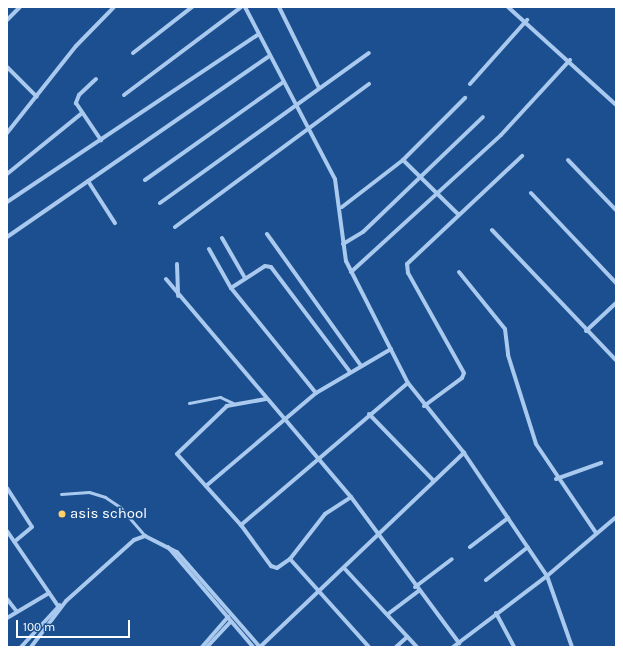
<!DOCTYPE html>
<html>
<head>
<meta charset="utf-8">
<style>
	body { margin:0 }
	#map { position:relative; width:623px; height:654px; overflow:hidden; background:#1b4f8f; font-family:Karla,sans-serif }
	div>[style] { position:absolute }
	.service>* { height:3px; margin:-1.5px; padding:0 1.5px; transform-origin:1.5px; border-radius:1.5px; background:#a9c9ee }
	.minor>* { height:4px; margin:-2px; padding:0 2px; transform-origin:2px; border-radius:2px; background:#a9c9ee }
	.dots>* { width:11px; height:11px; translate:-50% -50%; box-sizing:border-box; border:2px solid #1b4f8f; border-radius:50% }
	span { translate:-50% -50%; white-space:nowrap; text-align:center; line-height:1.15; -webkit-text-stroke:3px #1b4f8f; paint-order:stroke }
	.poi-label { font-size:15px; color:#fff }
	.left { translate:0 -50%; text-align:left }
	.frame { position:absolute; inset:0; border:8px solid #fff; pointer-events:none }
	.scale { position:absolute; left:16px; top:620px; width:114px; height:18px; box-sizing:border-box; border:2px solid #fff; border-top:0; padding-left:5px; font-size:12px; line-height:14px; white-space:nowrap; color:#fff; -webkit-text-stroke:3px #1b4f8f; paint-order:stroke }
</style>
</head>
<body>
<div id="map">
	<div class="service">
		<div style="left:189px;top:403px;width:32px;rotate:-11deg"></div>
		<div style="left:220px;top:397px;width:14px;rotate:25deg"></div>
		<div style="left:61px;top:494px;width:28px;rotate:-4deg"></div>
		<div style="left:89px;top:492px;width:17px;rotate:17deg"></div>
		<div style="left:105px;top:497px;width:18px;rotate:34deg"></div>
		<div style="left:120px;top:507px;width:38px;rotate:49deg"></div>
	</div>
	<div class="minor">
		<div style="left:245px;top:7px;width:194px;rotate:62.4deg"></div>
		<div style="left:335px;top:179px;width:83px;rotate:82.4deg"></div>
		<div style="left:346px;top:261px;width:137px;rotate:63.1deg"></div>
		<div style="left:408px;top:383px;width:90px;rotate:51.3deg"></div>
		<div style="left:464px;top:453px;width:148px;rotate:56deg"></div>
		<div style="left:547px;top:576px;width:75px;rotate:70.6deg"></div>
		<div style="left:279px;top:7px;width:90px;rotate:63.7deg"></div>
		<div style="left:508px;top:7px;width:146px;rotate:42.2deg"></div>
		<div style="left:7px;top:20px;width:18px;rotate:-45deg"></div>
		<div style="left:133px;top:53px;width:75px;rotate:-37.9deg"></div>
		<div style="left:7px;top:67px;width:42px;rotate:45deg"></div>
		<div style="left:96px;top:79px;width:23px;rotate:137deg"></div>
		<div style="left:79px;top:95px;width:9px;rotate:111deg"></div>
		<div style="left:76px;top:103px;width:45px;rotate:56deg"></div>
		<div style="left:470px;top:84px;width:86px;rotate:-48.3deg"></div>
		<div style="left:124px;top:95px;width:146px;rotate:-36.9deg"></div>
		<div style="left:7px;top:133px;width:111px;rotate:-51.6deg"></div>
		<div style="left:76px;top:46px;width:54px;rotate:-45.7deg"></div>
		<div style="left:403px;top:160px;width:77px;rotate:44.5deg"></div>
		<div style="left:568px;top:160px;width:69px;rotate:46.2deg"></div>
		<div style="left:7px;top:174px;width:97px;rotate:-39.1deg"></div>
		<div style="left:145px;top:180px;width:168px;rotate:-35.3deg"></div>
		<div style="left:88px;top:181px;width:50px;rotate:57.3deg"></div>
		<div style="left:531px;top:193px;width:124px;rotate:46.6deg"></div>
		<div style="left:7px;top:202px;width:301px;rotate:-33.7deg"></div>
		<div style="left:160px;top:203px;width:257px;rotate:-35.7deg"></div>
		<div style="left:342px;top:207px;width:77px;rotate:-37.6deg"></div>
		<div style="left:403px;top:160px;width:88px;rotate:-45deg"></div>
		<div style="left:175px;top:227px;width:241px;rotate:-36.4deg"></div>
		<div style="left:492px;top:230px;width:180px;rotate:46.4deg"></div>
		<div style="left:267px;top:234px;width:162px;rotate:54.5deg"></div>
		<div style="left:7px;top:237px;width:317px;rotate:-34.6deg"></div>
		<div style="left:222px;top:238px;width:46px;rotate:60.1deg"></div>
		<div style="left:343px;top:244px;width:23px;rotate:-31deg"></div>
		<div style="left:363px;top:232px;width:166px;rotate:-43.8deg"></div>
		<div style="left:209px;top:249px;width:45px;rotate:60.6deg"></div>
		<div style="left:231px;top:288px;width:40px;rotate:-32.9deg"></div>
		<div style="left:265px;top:266px;width:6px;rotate:9deg"></div>
		<div style="left:271px;top:267px;width:131px;rotate:53deg"></div>
		<div style="left:177px;top:264px;width:32px;rotate:88deg"></div>
		<div style="left:351px;top:272px;width:203px;rotate:-42.4deg"></div>
		<div style="left:501px;top:135px;width:102px;rotate:-47.4deg"></div>
		<div style="left:459px;top:272px;width:73px;rotate:51.1deg"></div>
		<div style="left:505px;top:329px;width:26px;rotate:83deg"></div>
		<div style="left:508px;top:355px;width:93px;rotate:72.5deg"></div>
		<div style="left:536px;top:444px;width:107px;rotate:56deg"></div>
		<div style="left:166px;top:279px;width:286px;rotate:49.7deg"></div>
		<div style="left:351px;top:497px;width:182px;rotate:53.5deg"></div>
		<div style="left:231px;top:288px;width:135px;rotate:51deg"></div>
		<div style="left:586px;top:331px;width:41px;rotate:-43deg"></div>
		<div style="left:266px;top:399px;width:40px;rotate:170deg"></div>
		<div style="left:227px;top:406px;width:69px;rotate:136.2deg"></div>
		<div style="left:177px;top:454px;width:96px;rotate:48deg"></div>
		<div style="left:241px;top:525px;width:51px;rotate:53.8deg"></div>
		<div style="left:271px;top:566px;width:6px;rotate:18deg"></div>
		<div style="left:277px;top:568px;width:16px;rotate:-35deg"></div>
		<div style="left:290px;top:559px;width:57px;rotate:-52.1deg"></div>
		<div style="left:325px;top:514px;width:31px;rotate:-33deg"></div>
		<div style="left:424px;top:406px;width:47px;rotate:-36.4deg"></div>
		<div style="left:462px;top:378px;width:5px;rotate:-68deg"></div>
		<div style="left:464px;top:373px;width:115px;rotate:-119.2deg"></div>
		<div style="left:408px;top:273px;width:9px;rotate:-96deg"></div>
		<div style="left:407px;top:264px;width:158px;rotate:-43.2deg"></div>
		<div style="left:369px;top:414px;width:92px;rotate:45.9deg"></div>
		<div style="left:556px;top:479px;width:48px;rotate:-19.6deg"></div>
		<div style="left:206px;top:486px;width:144px;rotate:-40.2deg"></div>
		<div style="left:316px;top:393px;width:87px;rotate:-30.4deg"></div>
		<div style="left:7px;top:488px;width:46px;rotate:57.3deg"></div>
		<div style="left:32px;top:527px;width:23px;rotate:140deg"></div>
		<div style="left:241px;top:525px;width:219px;rotate:-40.4deg"></div>
		<div style="left:7px;top:531px;width:94px;rotate:55.8deg"></div>
		<div style="left:168px;top:547px;width:131px;rotate:49.6deg"></div>
		<div style="left:470px;top:547px;width:48px;rotate:-37.3deg"></div>
		<div style="left:290px;top:559px;width:118px;rotate:48.1deg"></div>
		<div style="left:344px;top:568px;width:108px;rotate:47.3deg"></div>
		<div style="left:486px;top:580px;width:53px;rotate:-38.2deg"></div>
		<div style="left:415px;top:587px;width:46px;rotate:-37.1deg"></div>
		<div style="left:7px;top:599px;width:16px;rotate:52deg"></div>
		<div style="left:496px;top:613px;width:38px;rotate:62deg"></div>
		<div style="left:388px;top:614px;width:38px;rotate:-37deg"></div>
		<div style="left:7px;top:618px;width:49px;rotate:-30.8deg"></div>
		<div style="left:21px;top:647px;width:57px;rotate:-47.1deg"></div>
		<div style="left:31px;top:647px;width:58px;rotate:-52.7deg"></div>
		<div style="left:66px;top:601px;width:91px;rotate:-41.9deg"></div>
		<div style="left:134px;top:540px;width:12px;rotate:-20deg"></div>
		<div style="left:145px;top:536px;width:36px;rotate:27deg"></div>
		<div style="left:177px;top:552px;width:126px;rotate:48.9deg"></div>
		<div style="left:202px;top:647px;width:40px;rotate:-49deg"></div>
		<div style="left:207px;top:647px;width:35px;rotate:-47deg"></div>
		<div style="left:260px;top:647px;width:282px;rotate:-43.6deg"></div>
		<div style="left:396px;top:647px;width:15px;rotate:-42deg"></div>
		<div style="left:453px;top:647px;width:118px;rotate:-37.1deg"></div>
		<div style="left:547px;top:576px;width:91px;rotate:-40.5deg"></div>
	</div>
	<div class="dots">
		<div style="left:62px;top:514px;background:#ffd166"></div>
	</div>
	<div class="poi-label">
		<span class="left" style="left:70px;top:514px">asis school</span>
	</div>
	<div class="frame"></div>
	<div class="scale">100 m</div>
</div>
</body>
</html>
